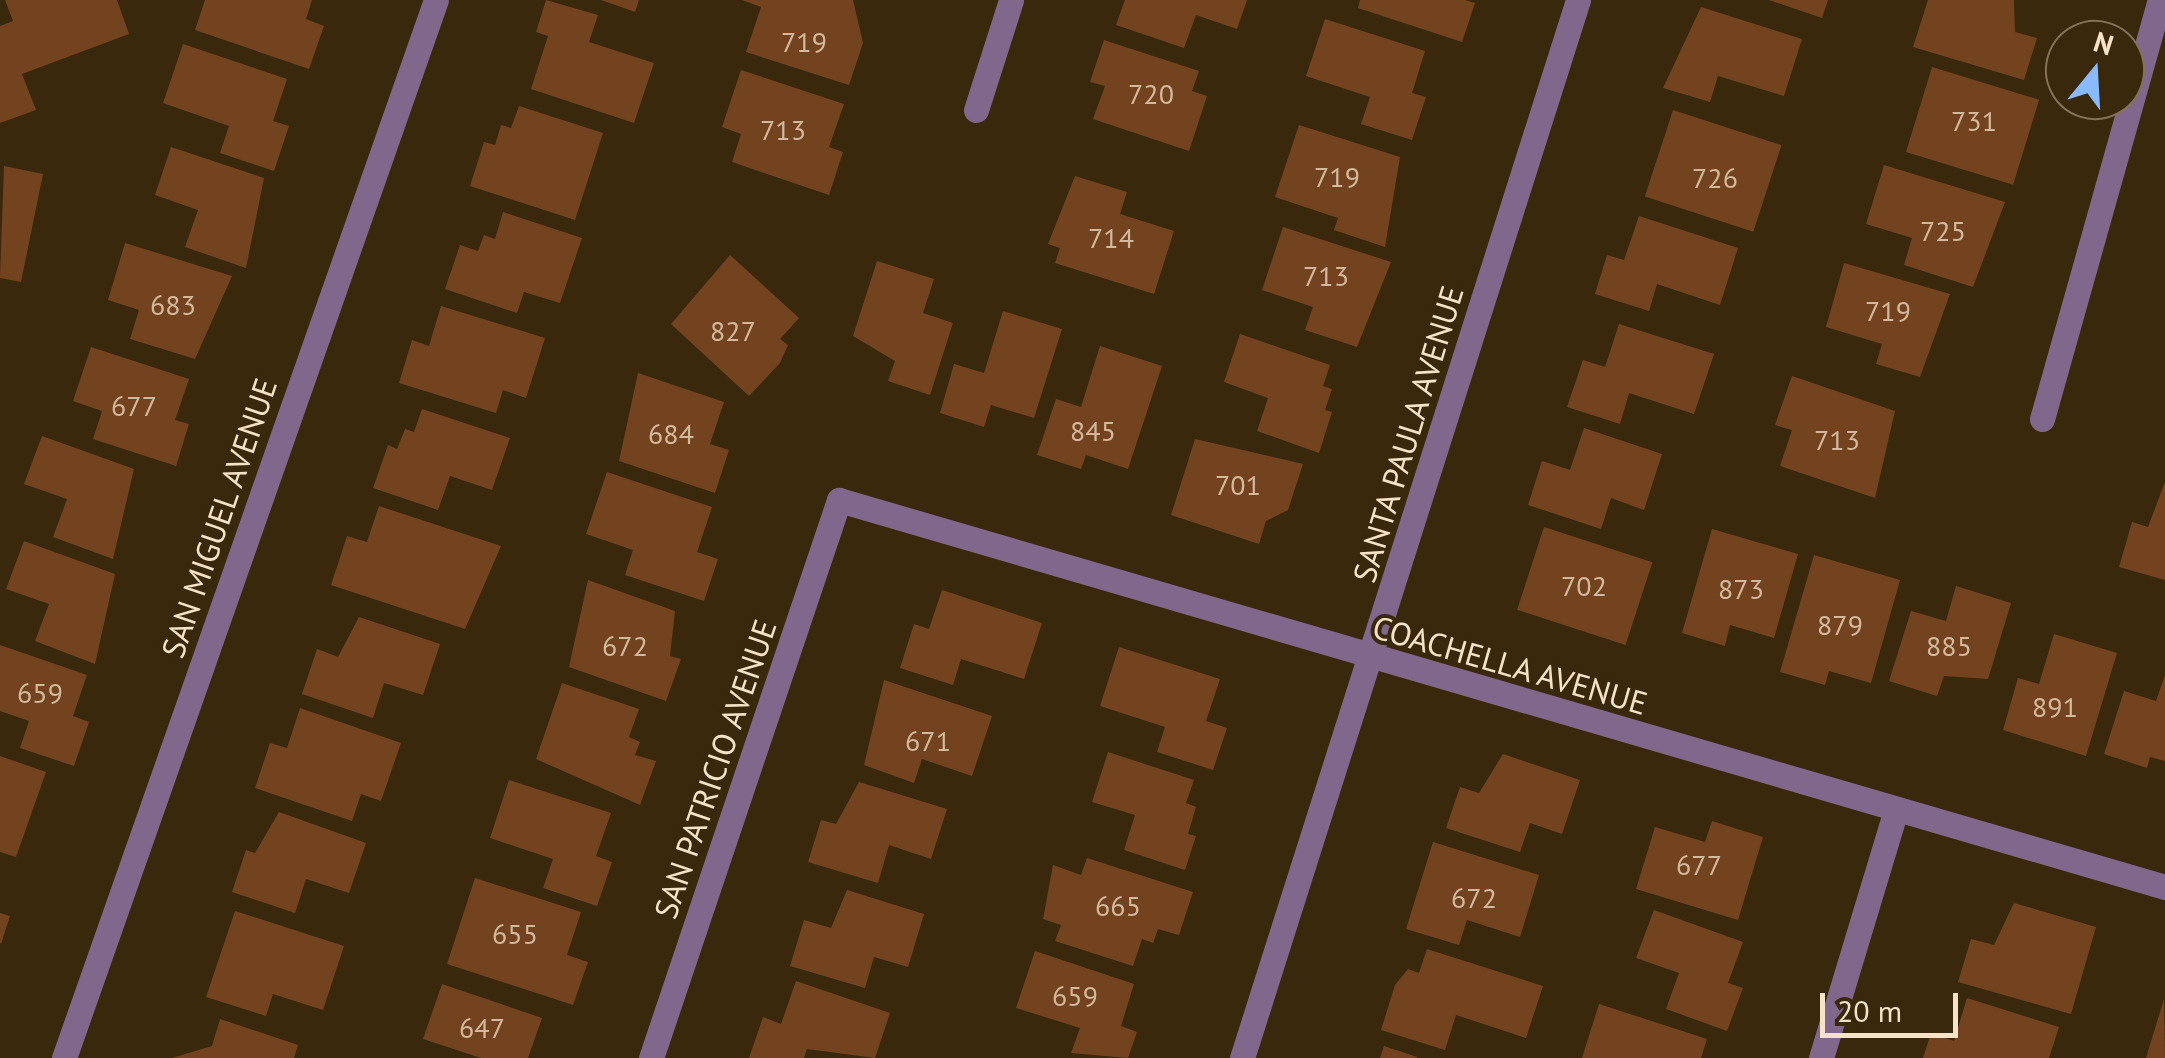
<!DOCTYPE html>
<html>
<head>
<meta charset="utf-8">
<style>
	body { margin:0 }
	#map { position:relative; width:2165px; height:1058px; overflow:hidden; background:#3a280c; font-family:"PT Sans",sans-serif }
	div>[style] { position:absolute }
	.building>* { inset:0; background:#73431f; transform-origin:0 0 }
	.minor>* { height:25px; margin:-12.5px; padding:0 12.5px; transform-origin:12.5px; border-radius:12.5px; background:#80678b }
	span { translate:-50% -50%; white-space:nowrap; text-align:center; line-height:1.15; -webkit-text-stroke:8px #3a280c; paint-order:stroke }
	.number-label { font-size:28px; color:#d4ba9d }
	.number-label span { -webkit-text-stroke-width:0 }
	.street-label { font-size:32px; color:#f5e2c7 }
	.north { position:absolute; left:2045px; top:20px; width:100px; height:100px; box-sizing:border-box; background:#3a280c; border:2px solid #857257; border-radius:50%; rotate:18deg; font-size:28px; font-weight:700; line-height:40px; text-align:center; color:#f5e2c7 }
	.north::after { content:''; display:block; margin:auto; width:35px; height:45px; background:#89bafc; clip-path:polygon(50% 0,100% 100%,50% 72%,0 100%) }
	.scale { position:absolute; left:1820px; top:993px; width:138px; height:45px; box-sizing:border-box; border:5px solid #f5e2c7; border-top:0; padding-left:12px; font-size:30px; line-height:35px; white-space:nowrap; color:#f5e2c7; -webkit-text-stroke:8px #3a280c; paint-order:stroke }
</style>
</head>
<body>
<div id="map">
	<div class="building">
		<div style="clip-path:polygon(5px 0,117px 0,129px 34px,22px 74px,36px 110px,0 123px,0 26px,13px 21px)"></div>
		<div style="clip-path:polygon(205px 0,312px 0,306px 19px,324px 26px,309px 69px,195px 30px)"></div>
		<div style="clip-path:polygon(546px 0,598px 15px,589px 42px,654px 63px,634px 123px,531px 89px,548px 36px,536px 32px)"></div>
		<div style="clip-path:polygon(601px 0,639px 0,635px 12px)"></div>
		<div style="clip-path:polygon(853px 0,863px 43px,849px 85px,746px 52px,761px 7px,742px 0)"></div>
		<div style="clip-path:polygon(1125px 0,1247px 0,1237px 29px,1196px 15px,1184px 48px,1116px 25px)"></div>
		<div style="clip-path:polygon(1360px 0,1465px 0,1475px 3px,1462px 42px,1358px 8px)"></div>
		<div style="clip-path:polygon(1769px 0,1828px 0,1822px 18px)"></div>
		<div style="clip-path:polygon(1928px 0,2014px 0,2015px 32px,2037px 38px,2024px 80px,1913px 47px)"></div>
		<div style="clip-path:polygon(1701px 7px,1802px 39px,1784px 96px,1718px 76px,1710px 102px,1663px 88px)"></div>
		<div style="clip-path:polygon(1325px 19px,1425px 51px,1412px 93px,1426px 97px,1412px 140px,1361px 124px,1370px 97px,1306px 76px)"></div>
		<div style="clip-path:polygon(1104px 40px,1199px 71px,1192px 91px,1207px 96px,1189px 151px,1093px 119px,1105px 86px,1090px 82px)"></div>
		<div style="clip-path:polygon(183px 44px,287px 79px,273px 121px,289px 126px,274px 171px,220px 153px,229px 126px,163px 103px)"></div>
		<div style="left:1932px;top:67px;width:112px;height:89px;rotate:17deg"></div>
		<div style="clip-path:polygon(741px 70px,844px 104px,829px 147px,843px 152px,829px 195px,732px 162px,741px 134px,722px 127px)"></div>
		<div style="clip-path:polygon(519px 106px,603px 133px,575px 220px,470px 186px,484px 142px,495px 145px,501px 125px,511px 128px)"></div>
		<div style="left:1673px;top:110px;width:114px;height:91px;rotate:18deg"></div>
		<div style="clip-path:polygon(1299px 125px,1400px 157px,1385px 247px,1334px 230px,1338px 218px,1275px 197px)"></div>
		<div style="clip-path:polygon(171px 147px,264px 178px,246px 268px,185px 247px,198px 210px,155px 195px)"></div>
		<div style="clip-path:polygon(1884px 165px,2005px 202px,1973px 287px,1904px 265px,1912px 238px,1866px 224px)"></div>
		<div style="clip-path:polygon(4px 166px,43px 174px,21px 282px,0 278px)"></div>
		<div style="clip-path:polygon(1075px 176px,1127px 192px,1120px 214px,1174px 231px,1154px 294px,1055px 263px,1060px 248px,1048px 244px)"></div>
		<div style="clip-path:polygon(503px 212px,582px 238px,560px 303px,524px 292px,517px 313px,445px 289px,460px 245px,478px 251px,484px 235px,495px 239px)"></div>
		<div style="clip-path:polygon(1639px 216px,1738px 248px,1720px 305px,1657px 284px,1649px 311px,1595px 294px,1607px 255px,1624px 260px)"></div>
		<div style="clip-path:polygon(1283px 227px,1391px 262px,1357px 347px,1305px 330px,1313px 307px,1262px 290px)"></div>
		<div style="clip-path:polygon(125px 243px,232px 276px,195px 359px,130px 339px,139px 310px,108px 300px)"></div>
		<div style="clip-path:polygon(730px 255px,799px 318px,780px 339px,788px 345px,780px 363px,749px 396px,671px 324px)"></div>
		<div style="clip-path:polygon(877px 261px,934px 279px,923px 313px,953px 323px,930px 395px,888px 381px,895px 361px,853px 336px)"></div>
		<div style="clip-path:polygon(1844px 263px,1950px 294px,1920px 377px,1876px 364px,1882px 344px,1826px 327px)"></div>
		<div style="clip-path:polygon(441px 306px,545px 338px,526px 398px,503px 390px,496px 413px,399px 383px,412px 340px,429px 346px)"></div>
		<div style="clip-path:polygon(1003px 311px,1062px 329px,1034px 418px,991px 405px,984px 427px,940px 413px,954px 364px,984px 373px)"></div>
		<div style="clip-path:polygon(1619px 324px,1714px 354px,1694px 414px,1629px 393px,1620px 424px,1567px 407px,1583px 360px,1605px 367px)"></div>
		<div style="clip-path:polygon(1240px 334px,1330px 365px,1323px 386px,1332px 389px,1325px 410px,1332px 412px,1319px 453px,1257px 431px,1268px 398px,1224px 382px)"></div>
		<div style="clip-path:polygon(1100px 346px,1162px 366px,1128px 469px,1086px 455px,1081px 469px,1037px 455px,1056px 399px,1081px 407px)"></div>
		<div style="clip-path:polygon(91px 347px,189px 379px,175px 420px,189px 424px,176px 466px,93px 439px,102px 411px,73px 401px)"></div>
		<div style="clip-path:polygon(638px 373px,724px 402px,710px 444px,729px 450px,715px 493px,619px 461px)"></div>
		<div style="clip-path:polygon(1792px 376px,1895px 411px,1875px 498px,1780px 466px,1792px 430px,1775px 425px)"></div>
		<div style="clip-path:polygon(422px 409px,510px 438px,492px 490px,450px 476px,438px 510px,373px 488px,388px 445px,397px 449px,405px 429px,414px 432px)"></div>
		<div style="clip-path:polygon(1584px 428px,1662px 454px,1644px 510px,1611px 498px,1601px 529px,1528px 505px,1542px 461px,1570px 470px)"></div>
		<div style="clip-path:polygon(42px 436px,134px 469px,113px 559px,53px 537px,67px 499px,24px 484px)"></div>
		<div style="clip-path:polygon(1195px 439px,1303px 464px,1288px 510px,1266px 521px,1259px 544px,1171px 515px)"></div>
		<div style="clip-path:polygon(607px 472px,712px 507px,697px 552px,718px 559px,704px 601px,625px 575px,633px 550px,586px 534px)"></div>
		<div style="clip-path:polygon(2165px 482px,2165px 580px,2119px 567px,2132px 522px,2148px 527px)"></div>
		<div style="clip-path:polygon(379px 506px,501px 546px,465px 629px,331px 585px,347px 536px,367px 542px)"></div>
		<div style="left:1544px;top:527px;width:114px;height:87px;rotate:18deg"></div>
		<div style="clip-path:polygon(1712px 529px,1798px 554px,1774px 638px,1730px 625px,1725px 646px,1682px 633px)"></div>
		<div style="clip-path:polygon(24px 541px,115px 574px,95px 664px,35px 641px,49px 604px,6px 589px)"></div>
		<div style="clip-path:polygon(1814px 555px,1900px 580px,1871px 683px,1829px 671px,1825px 685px,1780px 672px)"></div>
		<div style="clip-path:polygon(588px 580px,675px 611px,670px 656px,681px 659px,666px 701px,569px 667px)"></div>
		<div style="clip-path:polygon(1956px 586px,2011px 603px,1988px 679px,1944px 676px,1937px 696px,1889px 681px,1911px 611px,1946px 621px)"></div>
		<div style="clip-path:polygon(942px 590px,1042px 623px,1024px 679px,961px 659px,953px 685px,900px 668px,914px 624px,929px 629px)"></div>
		<div style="clip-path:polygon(359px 617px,440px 644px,423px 695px,384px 683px,373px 718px,302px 694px,317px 649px,338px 657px)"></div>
		<div style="clip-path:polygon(2054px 634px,2117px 653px,2086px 756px,2003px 730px,2018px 678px,2039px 684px)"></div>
		<div style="clip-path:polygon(0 645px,87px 675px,73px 716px,89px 722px,74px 766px,20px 748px,29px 721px,0 711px)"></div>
		<div style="clip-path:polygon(1119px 647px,1220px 679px,1206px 721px,1227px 728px,1213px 770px,1157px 752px,1165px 727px,1100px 706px)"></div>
		<div style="clip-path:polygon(2165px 675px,2165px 761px,2150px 757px,2147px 768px,2104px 754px,2124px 691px,2156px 701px)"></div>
		<div style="clip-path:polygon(884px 680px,992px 716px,972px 776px,922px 759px,914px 783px,864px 765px)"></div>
		<div style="clip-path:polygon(562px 683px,639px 709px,629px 737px,640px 742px,635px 755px,656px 761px,640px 805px,536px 759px)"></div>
		<div style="clip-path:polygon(300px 708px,401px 743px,381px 801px,361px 794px,352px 821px,255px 788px,270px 743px,287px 748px)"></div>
		<div style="clip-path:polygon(1108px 752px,1194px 780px,1186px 803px,1196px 807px,1188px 834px,1196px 836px,1185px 870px,1124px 850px,1135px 815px,1092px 802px)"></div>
		<div style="clip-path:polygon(1503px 754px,1580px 780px,1562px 834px,1530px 823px,1520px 852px,1446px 828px,1460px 787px,1479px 793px)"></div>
		<div style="clip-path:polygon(0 756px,46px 772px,16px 857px,0 852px)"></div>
		<div style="clip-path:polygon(509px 780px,611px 813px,596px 856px,612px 862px,597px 906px,543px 888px,553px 859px,490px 838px)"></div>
		<div style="clip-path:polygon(859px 782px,947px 809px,931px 859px,889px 845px,878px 883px,808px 862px,821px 820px,836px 824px)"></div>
		<div style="clip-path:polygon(279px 812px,366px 843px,349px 893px,306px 879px,295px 913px,232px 892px,246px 850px,255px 853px)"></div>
		<div style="clip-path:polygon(1712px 821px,1763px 837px,1738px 920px,1636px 889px,1655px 827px,1705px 842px)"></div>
		<div style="clip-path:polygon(1433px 842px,1539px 875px,1520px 937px,1467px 920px,1459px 945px,1406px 929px)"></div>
		<div style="clip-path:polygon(1087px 858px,1193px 892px,1179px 935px,1158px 929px,1153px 943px,1142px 939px,1133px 966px,1055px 941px,1061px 925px,1043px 919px,1053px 865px,1081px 875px)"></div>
		<div style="clip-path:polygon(475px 878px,581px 912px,567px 955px,588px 962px,573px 1005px,447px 964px)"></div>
		<div style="clip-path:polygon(847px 890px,924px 914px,908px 967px,874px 957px,865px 988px,790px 966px,804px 920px,831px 928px)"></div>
		<div style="clip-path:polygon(2014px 903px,2096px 927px,2071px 1014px,1958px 982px,1971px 939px,1994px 945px)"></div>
		<div style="clip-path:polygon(1654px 910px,1743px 942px,1728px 983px,1743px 988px,1727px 1031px,1666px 1009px,1679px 973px,1636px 958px)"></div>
		<div style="clip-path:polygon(235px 911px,344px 946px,323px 1010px,273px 994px,266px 1016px,206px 997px)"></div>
		<div style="clip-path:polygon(0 913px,10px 916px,1px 944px,0 943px)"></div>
		<div style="clip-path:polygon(1427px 949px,1543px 986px,1526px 1038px,1456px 1015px,1445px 1050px,1381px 1030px,1395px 985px,1408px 969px,1419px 973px)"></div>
		<div style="clip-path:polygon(1035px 951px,1134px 984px,1121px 1026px,1137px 1032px,1128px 1058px,1071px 1053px,1080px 1028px,1016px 1008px)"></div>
		<div style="clip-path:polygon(796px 981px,890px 1013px,875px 1058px,807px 1049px,804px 1058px,749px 1058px,763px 1017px,781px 1024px)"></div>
		<div style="clip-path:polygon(442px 984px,542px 1018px,528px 1058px,481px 1058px,423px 1039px)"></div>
		<div style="clip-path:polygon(1967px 998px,2059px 1027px,2049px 1058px,1923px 1058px,1931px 1033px,1954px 1041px)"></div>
		<div style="clip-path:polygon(2164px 999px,2165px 1058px,2146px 1058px)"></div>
		<div style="clip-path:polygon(1599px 1004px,1707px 1039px,1701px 1058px,1582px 1058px)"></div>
		<div style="clip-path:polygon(220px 1019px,298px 1045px,294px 1058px,172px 1058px,212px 1046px)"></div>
		<div style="clip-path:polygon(1384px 1046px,1417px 1057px,1417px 1058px,1380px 1058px)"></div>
	</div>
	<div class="minor">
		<div style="left:976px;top:110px;width:115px;rotate:-72.3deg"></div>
		<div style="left:2042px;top:419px;width:435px;rotate:-74.3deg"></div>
		<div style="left:64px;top:1058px;width:1121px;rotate:-70.63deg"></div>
		<div style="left:651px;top:1058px;width:589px;rotate:-71.38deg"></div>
		<div style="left:839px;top:500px;width:1381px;rotate:16.27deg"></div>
		<div style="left:1242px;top:1058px;width:1110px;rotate:-72.38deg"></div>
		<div style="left:1821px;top:1058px;width:259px;rotate:-73.2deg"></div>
	</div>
	<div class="number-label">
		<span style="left:804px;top:42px">719</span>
		<span style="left:1151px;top:94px">720</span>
		<span style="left:1974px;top:121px">731</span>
		<span style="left:783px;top:130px">713</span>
		<span style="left:1337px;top:177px">719</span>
		<span style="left:1715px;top:178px">726</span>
		<span style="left:1943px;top:231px">725</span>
		<span style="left:1111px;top:238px">714</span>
		<span style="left:1326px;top:276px">713</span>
		<span style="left:173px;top:305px">683</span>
		<span style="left:1888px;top:311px">719</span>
		<span style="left:733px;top:331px">827</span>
		<span style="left:134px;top:406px">677</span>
		<span style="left:1093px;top:431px">845</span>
		<span style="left:671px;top:434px">684</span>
		<span style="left:1837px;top:440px">713</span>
		<span style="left:1238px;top:485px">701</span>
		<span style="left:1584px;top:586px">702</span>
		<span style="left:1741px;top:589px">873</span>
		<span style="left:1840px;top:625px">879</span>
		<span style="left:625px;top:646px">672</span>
		<span style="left:1949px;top:646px">885</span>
		<span style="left:40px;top:693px">659</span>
		<span style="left:2055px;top:707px">891</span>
		<span style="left:928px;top:741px">671</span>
		<span style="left:1699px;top:865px">677</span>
		<span style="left:1474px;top:898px">672</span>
		<span style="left:1118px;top:906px">665</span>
		<span style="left:515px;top:934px">655</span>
		<span style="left:1075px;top:996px">659</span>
		<span style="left:482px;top:1028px">647</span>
	</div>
	<div class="street-label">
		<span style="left:1408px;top:434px;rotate:-73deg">SANTA PAULA AVENUE</span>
		<span style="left:219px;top:518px;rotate:-71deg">SAN MIGUEL AVENUE</span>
		<span style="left:1510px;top:665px;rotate:16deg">COACHELLA AVENUE</span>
		<span style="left:715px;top:769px;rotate:-71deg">SAN PATRICIO AVENUE</span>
	</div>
	<div class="north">N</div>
	<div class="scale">20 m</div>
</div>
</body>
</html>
